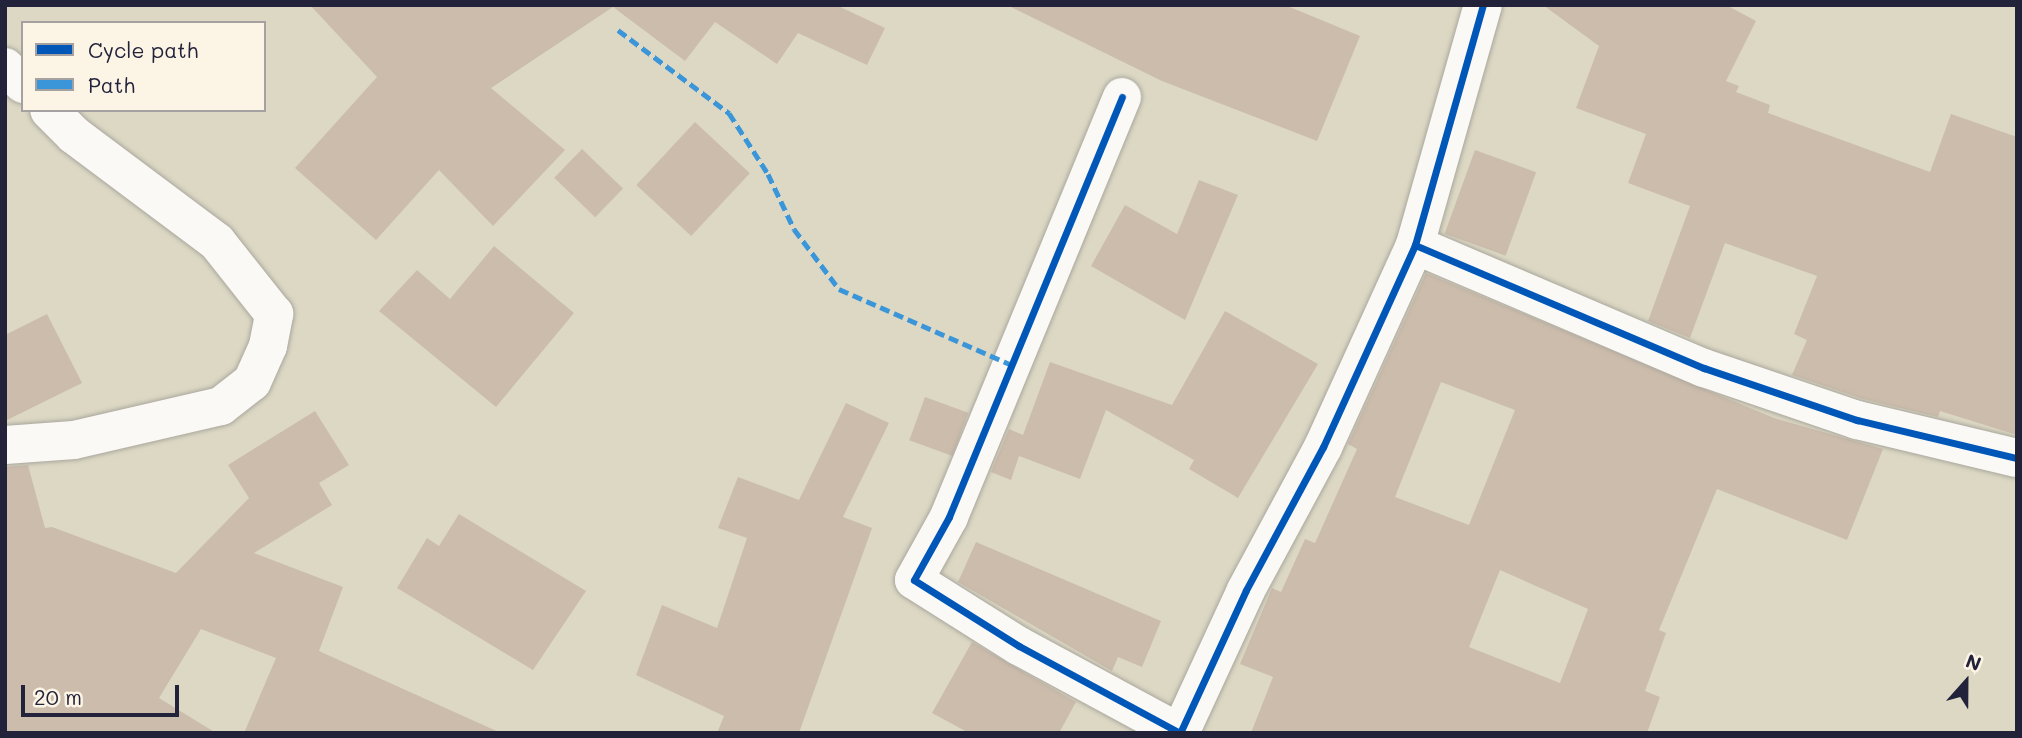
<!DOCTYPE html>
<html>
<head>
<meta charset="utf-8">
<style>
	body { margin:0 }
	#map { position:relative; width:2022px; height:738px; overflow:hidden; background:#dcd8c4; font-family:Mali,sans-serif }
	div>[style] { position:absolute }
	.building>* { inset:0; background:#ccbcac; transform-origin:0 0 }
	.roads { filter:drop-shadow(0 0 2px #aaa79d) drop-shadow(0 0 2px #aaa79d) }
	.minor>* { height:38px; margin:-19px; padding:0 19px; transform-origin:19px; border-radius:19px; background:#faf9f6 }
	.quiet>* { height:5px; margin-top:-2.5px; transform-origin:0; background:repeating-linear-gradient(90deg,#3b95d9 0 10px,transparent 0 15px) }
	.cycleway>* { height:7px; margin:-3.5px; padding:0 3.5px; transform-origin:3.5px; border-radius:3.5px; background:#0057b8 }
	span { translate:-50% -50%; white-space:nowrap; text-align:center; line-height:1.15; -webkit-text-stroke:7px #fcf5e5; paint-order:stroke }
	.frame { position:absolute; inset:0; border:7px solid #22223b; pointer-events:none }
	.legend { position:absolute; left:21px; top:21px; width:245px; height:91px; box-sizing:border-box; background:#fcf5e5; border:2px solid #a5a1a1; margin:0; padding:9px 12px; list-style:none; font-size:21px; color:#22223b }
	.legend li { display:flex; align-items:center; gap:14px; height:35px }
	.legend b { width:35px; border:2px solid #a5a1a1 }
	.north { position:absolute; left:1931px; top:647px; width:70px; height:70px; -webkit-text-stroke:5px #fcf5e5; paint-order:stroke; rotate:21deg; font-size:19px; font-weight:700; line-height:28px; text-align:center; color:#22223b }
	.north::after { content:''; display:block; margin:auto; width:24px; height:32px; background:#22223b; clip-path:polygon(50% 0,100% 100%,50% 72%,0 100%) }
	.scale { position:absolute; left:21px; top:685px; width:158px; height:32px; box-sizing:border-box; border:4px solid #22223b; border-top:0; padding-left:9px; font-size:21px; line-height:24px; white-space:nowrap; color:#22223b; -webkit-text-stroke:5px #fcf5e5; paint-order:stroke }
</style>
</head>
<body>
<div id="map">
	<div class="building">
		<div style="clip-path:polygon(310px 5px,836px 5px,885px 28px,867px 65px,798px 33px,777px 64px,715px 22px,685px 61px,613px 7px,491px 88px,565px 150px,493px 226px,439px 170px,376px 240px,295px 168px,377px 77px)"></div>
		<div style="clip-path:polygon(1007px 5px,1285px 5px,1360px 36px,1317px 141px,1162px 81px)"></div>
		<div style="clip-path:polygon(1543px 5px,1726px 5px,1756px 21px,1726px 81px,1739px 86px,1736px 92px,1770px 105px,1768px 113px,1930px 172px,1951px 114px,2017px 137px,2017px 435px,1940px 411px,1938px 417px,1863px 399px,1792px 375px,1807px 340px,1794px 334px,1817px 276px,1725px 243px,1690px 338px,1648px 321px,1690px 206px,1628px 183px,1646px 134px,1576px 108px,1599px 46px)"></div>
		<div style="left:695px;top:122px;width:75px;height:86px;rotate:43deg"></div>
		<div style="left:582px;top:149px;width:57px;height:40px;rotate:44deg"></div>
		<div style="left:1475px;top:150px;width:65px;height:89px;rotate:20deg"></div>
		<div style="clip-path:polygon(1199px 180px,1238px 195px,1185px 320px,1091px 266px,1125px 205px,1177px 234px)"></div>
		<div style="clip-path:polygon(494px 246px,574px 313px,496px 407px,379px 311px,417px 270px,450px 299px)"></div>
		<div style="clip-path:polygon(evenodd,1426px 273px,1774px 418px,1883px 449px,1847px 540px,1717px 489px,1659px 630px,1666px 633px,1645px 691px,1660px 697px,1647px 733px,1251px 733px,1273px 677px,1240px 664px,1272px 588px,1281px 592px,1305px 539px,1315px 543px,1357px 449px,1348px 444px,1426px 273px,1441px 382px,1515px 410px,1469px 525px,1395px 497px,1441px 382px,1426px 273px,1500px 570px,1588px 609px,1560px 683px,1469px 647px,1500px 570px)"></div>
		<div style="clip-path:polygon(1225px 311px,1318px 364px,1238px 498px,1189px 469px,1194px 460px,1106px 410px,1080px 479px,1019px 456px,1011px 480px,991px 472px,1009px 429px,1023px 435px,1050px 362px,1172px 405px)"></div>
		<div style="clip-path:polygon(47px 314px,82px 383px,5px 421px,5px 335px)"></div>
		<div style="left:925px;top:397px;width:46px;height:46px;rotate:20deg"></div>
		<div style="clip-path:polygon(846px 403px,889px 423px,843px 517px,872px 528px,799px 733px,717px 733px,724px 716px,636px 675px,662px 605px,717px 628px,747px 538px,718px 528px,738px 477px,799px 500px)"></div>
		<div style="clip-path:polygon(315px 411px,349px 465px,319px 483px,332px 505px,254px 553px,343px 587px,319px 651px,501px 733px,244px 733px,276px 658px,201px 629px,159px 698px,216px 733px,5px 733px,5px 467px,28px 465px,45px 528px,52px 527px,176px 573px,249px 498px,228px 465px)"></div>
		<div style="clip-path:polygon(459px 514px,586px 591px,533px 670px,397px 588px,427px 538px,439px 546px)"></div>
		<div style="clip-path:polygon(976px 542px,1161px 621px,1142px 667px,1118px 657px,1112px 671px,958px 582px)"></div>
		<div style="clip-path:polygon(972px 642px,1076px 702px,1059px 733px,969px 733px,932px 713px)"></div>
	</div>
	<div class="roads">
		<div class="minor">
			<div style="left:5px;top:67px;width:25px;rotate:43deg"></div>
			<div style="left:1122px;top:97px;width:454px;rotate:112.4deg"></div>
			<div style="left:949px;top:517px;width:72px;rotate:119.1deg"></div>
			<div style="left:914px;top:580px;width:124px;rotate:32.2deg"></div>
			<div style="left:1019px;top:646px;width:183px;rotate:28.4deg"></div>
			<div style="left:1415px;top:245px;width:314px;rotate:23.1deg"></div>
			<div style="left:1704px;top:368px;width:162px;rotate:18.8deg"></div>
			<div style="left:1857px;top:420px;width:164px;rotate:13.4deg"></div>
			<div style="left:5px;top:445px;width:69px;rotate:-4.1deg"></div>
			<div style="left:74px;top:440px;width:151px;rotate:-13deg"></div>
			<div style="left:221px;top:406px;width:39px;rotate:-38deg"></div>
			<div style="left:252px;top:382px;width:39px;rotate:-66deg"></div>
			<div style="left:268px;top:346px;width:33px;rotate:-79deg"></div>
			<div style="left:274px;top:314px;width:92px;rotate:-128.4deg"></div>
			<div style="left:217px;top:242px;width:179px;rotate:-143.2deg"></div>
			<div style="left:74px;top:135px;width:35px;rotate:-135deg"></div>
			<div style="left:1180px;top:733px;width:157px;rotate:-65.2deg"></div>
			<div style="left:1246px;top:590px;width:162px;rotate:-61.7deg"></div>
			<div style="left:1323px;top:447px;width:222px;rotate:-65.5deg"></div>
			<div style="left:1415px;top:245px;width:249px;rotate:-74.2deg"></div>
		</div>
	</div>
	<div class="quiet">
		<div style="left:618px;top:30px;width:139px;rotate:36.8deg"></div>
		<div style="left:729px;top:113px;width:72px;rotate:57.4deg"></div>
		<div style="left:768px;top:174px;width:61px;rotate:64.7deg"></div>
		<div style="left:794px;top:229px;width:75px;rotate:53.1deg"></div>
		<div style="left:839px;top:289px;width:187px;rotate:23.7deg"></div>
	</div>
	<div class="cycleway">
		<div style="left:1122px;top:97px;width:454px;rotate:112.4deg"></div>
		<div style="left:949px;top:517px;width:72px;rotate:119.1deg"></div>
		<div style="left:914px;top:580px;width:124px;rotate:32.2deg"></div>
		<div style="left:1019px;top:646px;width:183px;rotate:28.4deg"></div>
		<div style="left:1415px;top:245px;width:314px;rotate:23.1deg"></div>
		<div style="left:1704px;top:368px;width:162px;rotate:18.8deg"></div>
		<div style="left:1857px;top:420px;width:164px;rotate:13.4deg"></div>
		<div style="left:1180px;top:733px;width:157px;rotate:-65.2deg"></div>
		<div style="left:1246px;top:590px;width:162px;rotate:-61.7deg"></div>
		<div style="left:1323px;top:447px;width:222px;rotate:-65.5deg"></div>
		<div style="left:1415px;top:245px;width:249px;rotate:-74.2deg"></div>
	</div>
	<div class="frame"></div>
	<ul class="legend">
	<li><b style="height:9px;background:#0057b8"></b>Cycle path</li>
	<li><b style="height:9px;background:#3b95d9"></b>Path</li>
	</ul>
	<div class="north">N</div>
	<div class="scale">20 m</div>
</div>
</body>
</html>
